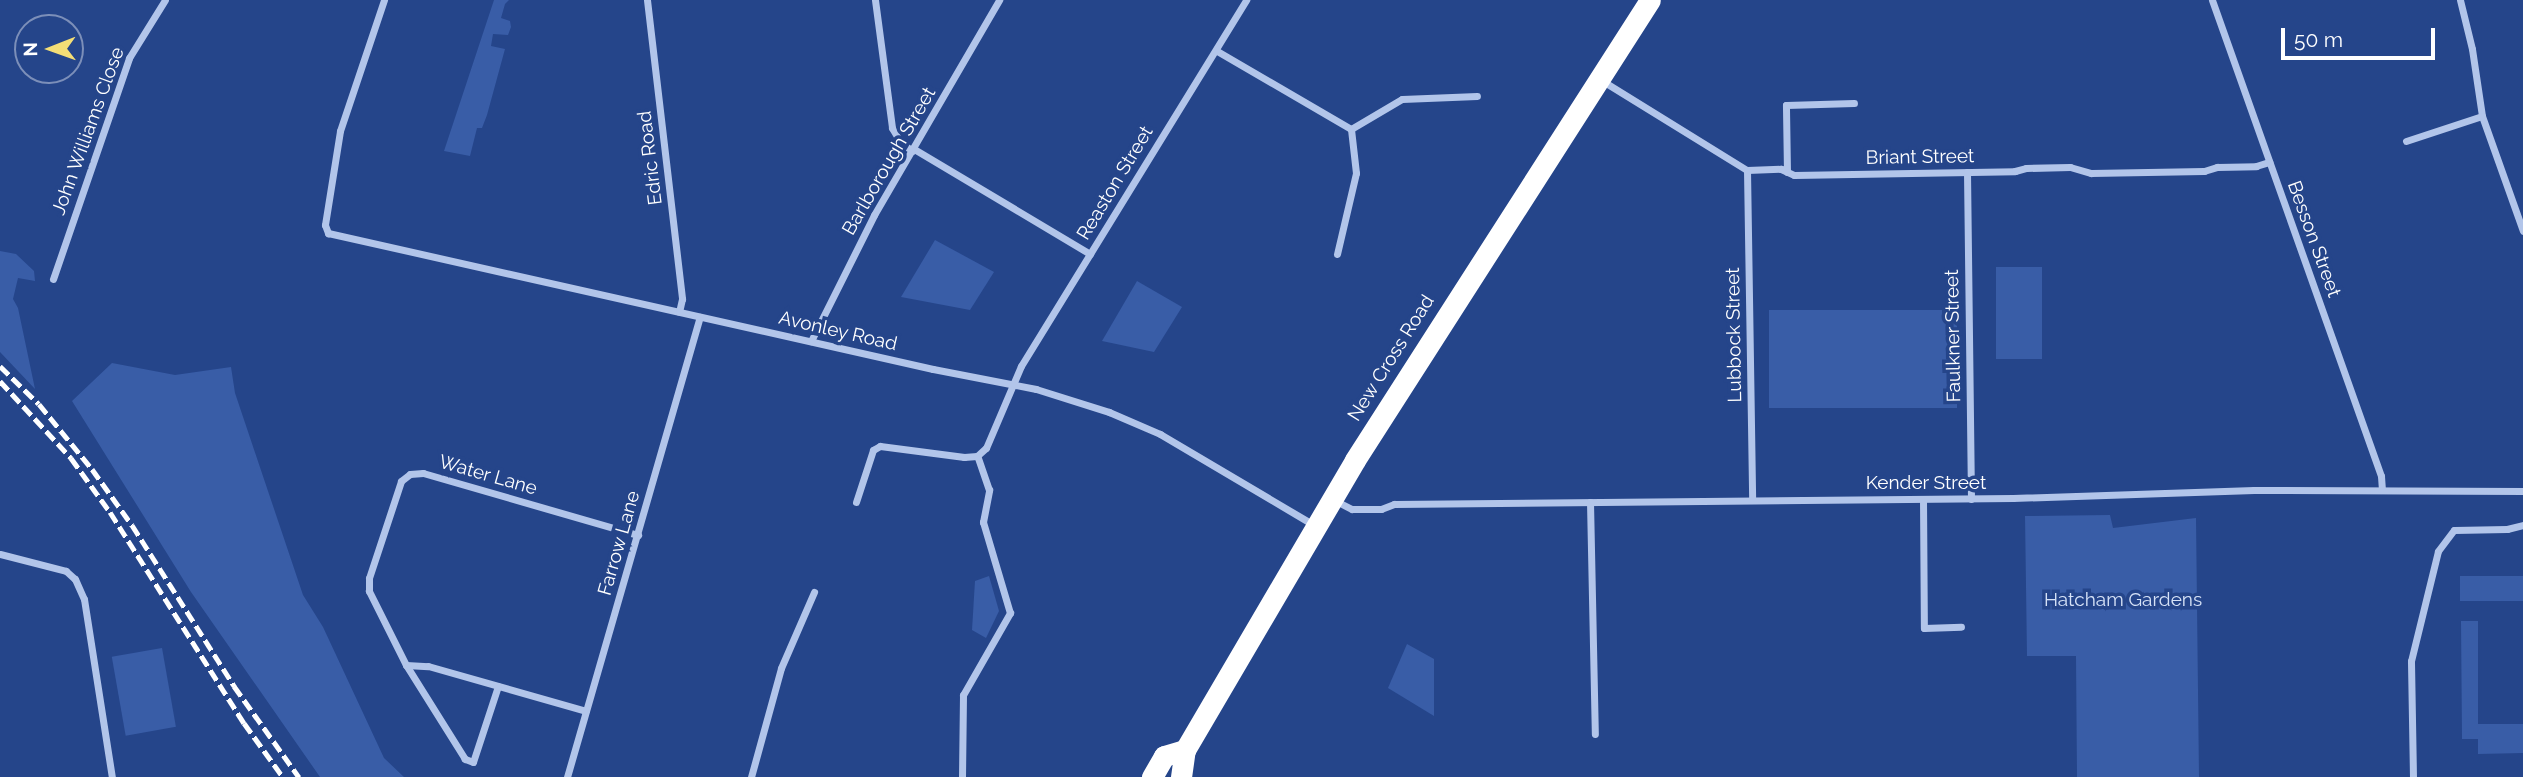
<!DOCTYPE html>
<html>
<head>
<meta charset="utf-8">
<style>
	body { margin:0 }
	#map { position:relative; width:2523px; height:777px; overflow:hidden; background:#25458a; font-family:Raleway,sans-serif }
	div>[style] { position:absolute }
	.green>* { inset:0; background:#395da7; transform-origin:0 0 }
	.street>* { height:7px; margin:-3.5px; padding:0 3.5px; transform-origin:3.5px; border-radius:3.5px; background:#b2c5ea }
	.highway>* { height:21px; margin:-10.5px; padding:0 10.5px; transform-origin:10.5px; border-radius:10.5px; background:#fff }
	.rail>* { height:5px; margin-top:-2.5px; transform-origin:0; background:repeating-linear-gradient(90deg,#fff 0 12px,transparent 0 17px) }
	span { translate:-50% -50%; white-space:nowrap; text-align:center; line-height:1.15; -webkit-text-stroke:7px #25458a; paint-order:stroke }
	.street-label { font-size:19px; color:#fff }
	.park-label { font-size:19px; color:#d6e2f7 }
	.north { position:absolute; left:14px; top:14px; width:70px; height:70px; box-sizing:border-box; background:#25458a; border:2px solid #7c8fb9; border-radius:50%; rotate:269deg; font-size:19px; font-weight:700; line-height:28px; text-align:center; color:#fff }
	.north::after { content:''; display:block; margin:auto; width:24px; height:32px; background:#f4de76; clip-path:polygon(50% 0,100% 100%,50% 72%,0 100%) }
	.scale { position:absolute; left:2281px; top:28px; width:154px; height:32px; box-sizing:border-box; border:4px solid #fff; border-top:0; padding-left:9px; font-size:21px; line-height:24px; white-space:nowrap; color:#fff; -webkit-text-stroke:5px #25458a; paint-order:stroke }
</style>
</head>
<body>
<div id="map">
	<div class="green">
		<div style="clip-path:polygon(494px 0,509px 0,505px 4px,501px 18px,510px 21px,511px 27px,508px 35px,493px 34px,491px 46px,505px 49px,487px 115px,482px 128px,477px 128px,470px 156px,444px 151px)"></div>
		<div style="clip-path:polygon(935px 240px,994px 272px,970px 310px,901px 297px)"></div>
		<div style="clip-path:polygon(0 251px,16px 254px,34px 271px,35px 281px,18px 278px,13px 299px,18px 308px,35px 389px,0 352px)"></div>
		<div style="left:1996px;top:267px;width:46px;height:92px"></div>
		<div style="clip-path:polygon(1137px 281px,1182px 307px,1154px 352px,1102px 341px)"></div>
		<div style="left:1957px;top:310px;width:98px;height:188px;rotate:90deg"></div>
		<div style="clip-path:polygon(112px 363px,175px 375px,231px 367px,235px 393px,303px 595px,323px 627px,384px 758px,404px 777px,320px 777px,191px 592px,72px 401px)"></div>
		<div style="clip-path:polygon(2110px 515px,2113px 528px,2196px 518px,2199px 777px,2077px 777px,2076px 656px,2027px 656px,2025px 516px)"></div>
		<div style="clip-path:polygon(989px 576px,999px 611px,986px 638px,972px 630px,975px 581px)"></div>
		<div style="left:2523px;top:576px;width:25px;height:63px;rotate:90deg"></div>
		<div style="clip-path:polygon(2461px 621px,2478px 621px,2478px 724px,2523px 724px,2523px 753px,2478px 754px,2478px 739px,2462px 739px)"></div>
		<div style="clip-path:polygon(1407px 644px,1434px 659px,1434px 716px,1388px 688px)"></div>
		<div style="left:162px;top:648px;width:80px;height:51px;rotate:80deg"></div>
	</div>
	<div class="street">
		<div style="left:384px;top:0;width:138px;rotate:108.6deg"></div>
		<div style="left:340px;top:131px;width:95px;rotate:99.1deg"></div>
		<div style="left:325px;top:225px;width:9px;rotate:69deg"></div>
		<div style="left:328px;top:233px;width:620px;rotate:12.67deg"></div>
		<div style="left:933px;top:369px;width:105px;rotate:11deg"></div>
		<div style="left:1036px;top:389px;width:77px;rotate:17.5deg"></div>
		<div style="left:1109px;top:412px;width:56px;rotate:23.3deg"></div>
		<div style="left:1160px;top:434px;width:179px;rotate:30.6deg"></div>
		<div style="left:647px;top:0;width:301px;rotate:83.3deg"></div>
		<div style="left:682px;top:299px;width:13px;rotate:103deg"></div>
		<div style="left:875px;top:0;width:129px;rotate:82.4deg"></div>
		<div style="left:892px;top:128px;width:17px;rotate:59deg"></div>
		<div style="left:901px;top:143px;width:14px;rotate:34deg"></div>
		<div style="left:2212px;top:0;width:505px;rotate:70.45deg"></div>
		<div style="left:2381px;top:476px;width:13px;rotate:86deg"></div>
		<div style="left:2460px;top:0;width:50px;rotate:76.2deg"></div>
		<div style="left:2472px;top:49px;width:68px;rotate:81.5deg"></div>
		<div style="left:2482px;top:116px;width:122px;rotate:70.4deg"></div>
		<div style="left:1217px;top:51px;width:155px;rotate:30.2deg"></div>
		<div style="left:1351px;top:129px;width:59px;rotate:-30.5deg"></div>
		<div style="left:1402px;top:99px;width:75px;rotate:-2.3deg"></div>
		<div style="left:1601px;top:80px;width:172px;rotate:31.7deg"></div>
		<div style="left:1747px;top:170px;width:34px;rotate:-2deg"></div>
		<div style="left:1781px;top:169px;width:14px;rotate:25deg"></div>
		<div style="left:1794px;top:175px;width:221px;rotate:-1deg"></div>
		<div style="left:2015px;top:171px;width:11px;rotate:-15deg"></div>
		<div style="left:2026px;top:168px;width:44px;rotate:-1.3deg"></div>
		<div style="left:2070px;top:167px;width:22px;rotate:16deg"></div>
		<div style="left:2091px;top:173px;width:113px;rotate:-1deg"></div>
		<div style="left:2204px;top:171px;width:14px;rotate:-17deg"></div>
		<div style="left:2217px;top:167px;width:39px;rotate:-1deg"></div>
		<div style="left:2256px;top:166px;width:14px;rotate:-17deg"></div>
		<div style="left:2406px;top:141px;width:80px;rotate:-18.2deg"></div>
		<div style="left:914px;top:149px;width:205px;rotate:30.8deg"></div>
		<div style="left:1747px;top:170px;width:330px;rotate:89.1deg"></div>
		<div style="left:1787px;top:172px;width:67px;rotate:-90.9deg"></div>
		<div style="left:1786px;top:105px;width:68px;rotate:-1.7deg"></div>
		<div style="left:1967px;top:172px;width:327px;rotate:89.3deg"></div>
		<div style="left:1337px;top:254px;width:83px;rotate:-76.8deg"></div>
		<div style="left:1356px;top:173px;width:44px;rotate:-96.5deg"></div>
		<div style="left:53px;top:279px;width:234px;rotate:-71deg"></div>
		<div style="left:129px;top:58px;width:68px;rotate:-58.2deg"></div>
		<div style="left:811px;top:341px;width:141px;rotate:-63.4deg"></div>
		<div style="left:874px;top:215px;width:249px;rotate:-59.8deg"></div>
		<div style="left:1923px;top:499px;width:129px;rotate:89.6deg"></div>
		<div style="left:1924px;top:628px;width:37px;rotate:-2deg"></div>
		<div style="left:1334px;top:500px;width:20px;rotate:27deg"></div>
		<div style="left:1352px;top:509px;width:29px"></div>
		<div style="left:1381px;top:509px;width:14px;rotate:-21deg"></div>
		<div style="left:1394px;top:504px;width:619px;rotate:-0.56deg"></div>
		<div style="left:2013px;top:498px;width:241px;rotate:-1.9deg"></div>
		<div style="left:2254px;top:490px;width:269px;rotate:0.2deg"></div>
		<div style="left:856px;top:502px;width:55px;rotate:-71.9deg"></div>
		<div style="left:873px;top:450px;width:8px;rotate:-30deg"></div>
		<div style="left:880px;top:446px;width:85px;rotate:7.5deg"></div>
		<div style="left:964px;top:457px;width:13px;rotate:-4deg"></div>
		<div style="left:977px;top:456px;width:12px;rotate:-42deg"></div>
		<div style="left:986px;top:448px;width:89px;rotate:-66.9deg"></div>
		<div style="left:1021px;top:366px;width:430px;rotate:-58.4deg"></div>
		<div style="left:1590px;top:502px;width:232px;rotate:88.8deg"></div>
		<div style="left:0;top:554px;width:68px;rotate:14.4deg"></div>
		<div style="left:66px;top:571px;width:12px;rotate:42deg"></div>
		<div style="left:75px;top:579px;width:22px;rotate:66deg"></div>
		<div style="left:84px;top:599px;width:180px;rotate:81.1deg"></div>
		<div style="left:406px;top:665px;width:22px;rotate:3deg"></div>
		<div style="left:428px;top:666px;width:164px;rotate:15.9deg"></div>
		<div style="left:498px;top:686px;width:80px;rotate:108.2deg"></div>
		<div style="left:473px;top:762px;width:9px;rotate:-159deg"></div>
		<div style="left:465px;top:759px;width:111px;rotate:-122.1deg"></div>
		<div style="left:406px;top:665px;width:83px;rotate:-116.6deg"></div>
		<div style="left:369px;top:591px;width:13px;rotate:-90deg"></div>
		<div style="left:369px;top:578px;width:102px;rotate:-71.7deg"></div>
		<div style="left:401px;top:481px;width:11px;rotate:-38deg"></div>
		<div style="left:410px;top:474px;width:13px;rotate:-4deg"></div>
		<div style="left:423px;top:473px;width:224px;rotate:16.1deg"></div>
		<div style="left:567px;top:777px;width:479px;rotate:-73.9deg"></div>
		<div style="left:751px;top:777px;width:113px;rotate:-74.6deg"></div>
		<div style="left:781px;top:668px;width:83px;rotate:-66.5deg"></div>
		<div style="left:962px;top:777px;width:82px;rotate:-89.3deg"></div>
		<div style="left:963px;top:695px;width:95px;rotate:-60.2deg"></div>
		<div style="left:1010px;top:613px;width:95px;rotate:-106.5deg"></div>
		<div style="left:983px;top:522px;width:33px;rotate:-79deg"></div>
		<div style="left:989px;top:490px;width:36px;rotate:-109deg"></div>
		<div style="left:2413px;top:777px;width:116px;rotate:-91deg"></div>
		<div style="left:2411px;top:661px;width:113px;rotate:-76.2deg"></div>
		<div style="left:2438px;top:551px;width:26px;rotate:-53deg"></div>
		<div style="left:2454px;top:530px;width:53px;rotate:-1.1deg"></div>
		<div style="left:2507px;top:529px;width:16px;rotate:-14deg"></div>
	</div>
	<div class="highway">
		<div style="left:1152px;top:777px;width:24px;rotate:-60deg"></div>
		<div style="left:1164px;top:756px;width:22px;rotate:-16deg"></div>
		<div style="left:1181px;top:777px;width:27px;rotate:-82deg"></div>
		<div style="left:1185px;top:750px;width:336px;rotate:-59.6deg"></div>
		<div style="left:1355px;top:460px;width:546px;rotate:-57.33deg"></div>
	</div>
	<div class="rail">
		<div style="left:0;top:366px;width:54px;rotate:44.3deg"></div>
		<div style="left:39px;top:404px;width:84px;rotate:50.8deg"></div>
		<div style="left:92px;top:469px;width:69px;rotate:54.5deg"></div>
		<div style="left:132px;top:525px;width:191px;rotate:57.6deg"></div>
		<div style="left:234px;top:686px;width:112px;rotate:54.5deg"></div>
		<div style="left:0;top:381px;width:105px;rotate:47.3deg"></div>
		<div style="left:71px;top:458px;width:67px;rotate:54.2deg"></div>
		<div style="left:110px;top:512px;width:250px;rotate:57.6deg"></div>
		<div style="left:244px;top:723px;width:67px;rotate:54.2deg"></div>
	</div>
	<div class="street-label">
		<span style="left:88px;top:131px;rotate:-70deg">John Williams Close</span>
		<span style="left:1920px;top:157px;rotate:-1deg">Briant Street</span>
		<span style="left:650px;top:158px;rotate:-97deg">Edric Road</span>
		<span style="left:889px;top:161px;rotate:-60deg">Barlborough Street</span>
		<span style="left:1115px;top:183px;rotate:-59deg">Reaston Street</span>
		<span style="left:2314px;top:239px;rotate:70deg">Besson Street</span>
		<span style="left:838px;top:331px;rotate:13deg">Avonley Road</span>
		<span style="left:1734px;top:335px;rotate:-91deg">Lubbock Street</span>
		<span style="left:1953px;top:336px;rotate:-91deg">Faulkner Street</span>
		<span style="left:1391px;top:358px;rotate:-58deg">New Cross Road</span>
		<span style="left:488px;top:475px;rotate:16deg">Water Lane</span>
		<span style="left:1926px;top:483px">Kender Street</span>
		<span style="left:619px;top:543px;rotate:-74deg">Farrow Lane</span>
	</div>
	<div class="park-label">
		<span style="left:2123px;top:600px">Hatcham Gardens</span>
	</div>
	<div class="north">N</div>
	<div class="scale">50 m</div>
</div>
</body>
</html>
